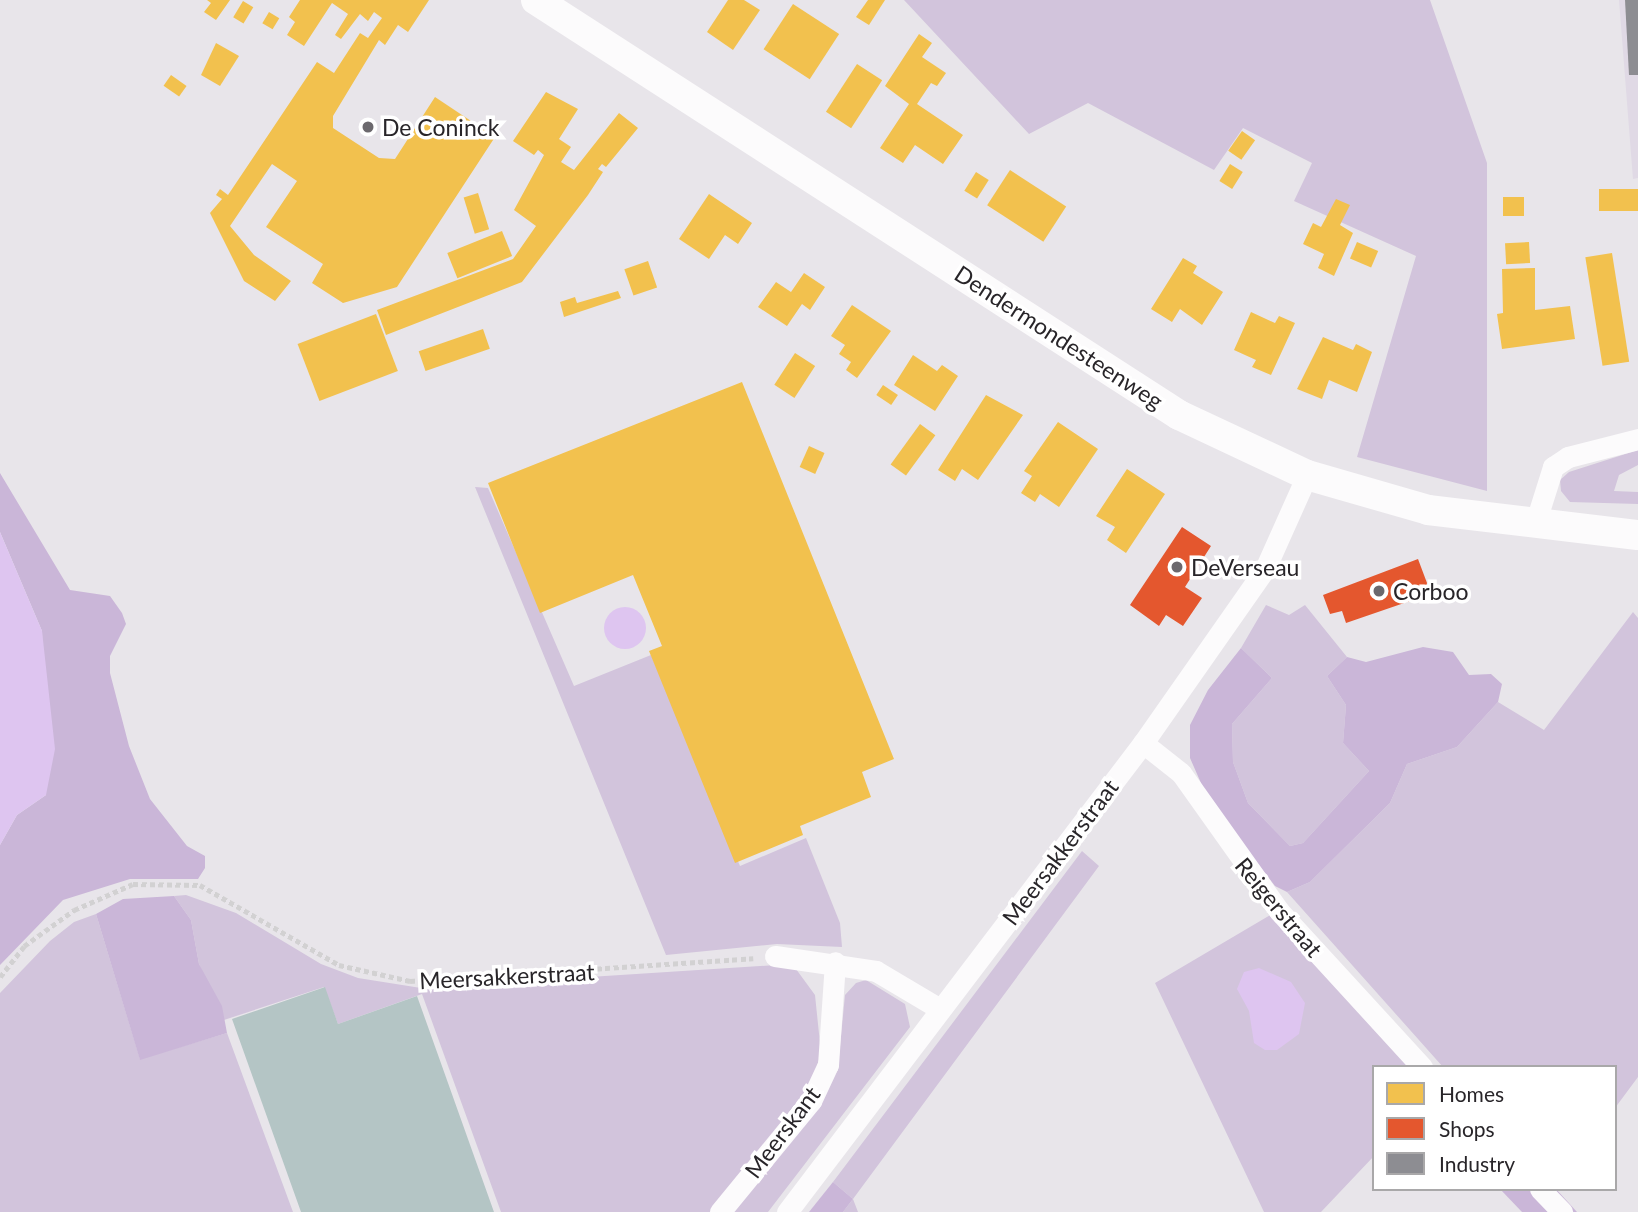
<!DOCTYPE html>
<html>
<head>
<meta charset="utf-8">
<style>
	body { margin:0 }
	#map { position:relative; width:1638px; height:1212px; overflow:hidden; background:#e8e5ea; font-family:Lato,sans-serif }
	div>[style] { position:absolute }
	.built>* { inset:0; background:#e0d9e5 }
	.green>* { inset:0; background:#d2c4dc }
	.forest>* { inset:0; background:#cab6d8 }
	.water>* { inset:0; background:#dec5f0 }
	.round { border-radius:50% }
	.homes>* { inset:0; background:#f2c14e; transform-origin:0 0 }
	.shops>* { inset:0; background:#e4572e }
	.industry>* { inset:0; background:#8d8d92 }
	.building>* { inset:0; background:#b4c5c5 }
	.path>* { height:4.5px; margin-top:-2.25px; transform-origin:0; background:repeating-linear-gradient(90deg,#d2d1d2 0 5px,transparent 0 8.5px) }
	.minor>* { height:21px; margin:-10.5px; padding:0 10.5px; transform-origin:10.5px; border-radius:10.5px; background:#fcfbfc }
	.secondary>* { height:30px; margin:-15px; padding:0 15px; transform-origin:15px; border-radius:15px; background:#fcfbfc }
	.dots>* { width:19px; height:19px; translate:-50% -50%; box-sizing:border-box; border:4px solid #fff; border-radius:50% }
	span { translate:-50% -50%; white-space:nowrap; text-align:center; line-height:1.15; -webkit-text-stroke:7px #fff; paint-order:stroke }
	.poi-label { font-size:23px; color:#282529 }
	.left { translate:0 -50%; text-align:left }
	.street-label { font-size:23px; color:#282529 }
	.legend { position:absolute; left:1372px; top:1065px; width:245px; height:126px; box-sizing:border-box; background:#fff; border:2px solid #a9a8a9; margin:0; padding:9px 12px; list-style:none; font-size:21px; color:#282529 }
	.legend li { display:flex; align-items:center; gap:14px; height:35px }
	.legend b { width:35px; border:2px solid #a9a8a9 }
</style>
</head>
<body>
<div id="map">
	<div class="built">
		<div style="clip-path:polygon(1619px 0,1638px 0,1638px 178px,1633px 179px)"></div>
	</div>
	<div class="green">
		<div style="clip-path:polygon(904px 0,1430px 0,1487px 163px,1487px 491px,1357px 457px,1416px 256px,1294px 201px,1312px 163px,1243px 128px,1214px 170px,1088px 103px,1029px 134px)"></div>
		<div style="clip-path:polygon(1638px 450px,1638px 465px,1619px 475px,1614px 491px,1638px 492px,1638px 504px,1570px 502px,1561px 491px,1560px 480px,1569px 472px)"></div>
		<div style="clip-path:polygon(475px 487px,488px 488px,574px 686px,651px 655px,740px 866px,806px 838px,840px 923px,842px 947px,777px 944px,666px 955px)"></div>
		<div style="clip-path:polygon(1266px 605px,1289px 615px,1305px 605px,1347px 657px,1327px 676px,1346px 705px,1343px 743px,1369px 771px,1303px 843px,1290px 846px,1248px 803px,1233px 762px,1232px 724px,1272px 678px,1241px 648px)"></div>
		<div style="clip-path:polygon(1633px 612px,1638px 618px,1638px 1077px,1615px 1108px,1615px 1067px,1443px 1067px,1287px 892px,1310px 882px,1390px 803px,1407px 764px,1457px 747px,1498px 702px,1544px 730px)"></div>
		<div style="clip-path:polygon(1082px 851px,1099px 866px,853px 1199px,858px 1212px,843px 1212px,853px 1199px,833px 1182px)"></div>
		<div style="clip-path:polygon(186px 895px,236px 913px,321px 964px,358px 978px,421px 988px,776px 965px,796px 969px,815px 995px,821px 1053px,812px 1083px,711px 1212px,501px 1212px,422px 994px,338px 1024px,324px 987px,224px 1020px,199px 964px,191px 920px,174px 896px)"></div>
		<div style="clip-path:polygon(96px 914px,140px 1059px,227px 1033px,293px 1212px,0 1212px,0 993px,50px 941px,74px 922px)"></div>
		<div style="clip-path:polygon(1272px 914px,1409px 1067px,1374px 1067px,1374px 1156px,1321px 1212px,1264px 1212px,1155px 983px)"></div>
		<div style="clip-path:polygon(866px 980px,905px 1004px,910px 1027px,768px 1212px,731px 1212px,838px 1067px,845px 995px,856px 983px)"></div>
	</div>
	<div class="forest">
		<div style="clip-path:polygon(0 473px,70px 590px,110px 596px,122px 613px,126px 624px,110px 656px,110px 673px,129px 746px,150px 799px,187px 846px,205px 856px,205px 868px,198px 879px,130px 879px,63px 900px,0 965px,0 845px,17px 815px,46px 795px,42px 631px,0 532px)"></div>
		<div style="clip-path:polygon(1423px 647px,1453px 652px,1469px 675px,1491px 674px,1502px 684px,1498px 702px,1457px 747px,1407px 764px,1390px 803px,1310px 882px,1287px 892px,1275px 886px,1208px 799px,1190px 758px,1190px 725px,1208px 690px,1241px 648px,1272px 678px,1232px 724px,1233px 762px,1248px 803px,1290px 846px,1303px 843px,1369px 771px,1343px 743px,1346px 705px,1327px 676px,1347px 657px,1366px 662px)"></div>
		<div style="clip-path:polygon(174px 896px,191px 920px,199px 964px,222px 1006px,227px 1033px,140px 1060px,96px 914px,123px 899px)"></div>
		<div style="clip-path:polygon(833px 1182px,853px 1199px,843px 1212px,809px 1212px)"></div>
		<div style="clip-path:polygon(1500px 1189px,1556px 1189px,1577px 1212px,1522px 1212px)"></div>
	</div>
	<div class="water">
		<div style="clip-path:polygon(0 532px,42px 631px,55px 749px,46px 795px,17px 815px,0 845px)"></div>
		<div class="round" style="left:604px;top:607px;width:42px;height:42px"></div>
		<div style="clip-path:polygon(1259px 968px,1291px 982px,1305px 1003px,1299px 1034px,1277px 1050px,1265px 1050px,1254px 1043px,1249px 1011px,1237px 989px,1244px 972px)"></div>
	</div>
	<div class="homes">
		<div style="clip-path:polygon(207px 0,230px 0,216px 20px,204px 12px,211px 3px)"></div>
		<div style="clip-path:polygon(300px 0,429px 0,408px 32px,398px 25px,385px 45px,379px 40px,333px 116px,333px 128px,379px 158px,395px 159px,435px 97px,495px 137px,397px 287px,343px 303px,312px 283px,323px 264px,266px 227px,297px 181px,272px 164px,230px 226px,254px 255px,291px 281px,275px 301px,244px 281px,210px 213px,222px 199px,216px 195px,220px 189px,228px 195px,317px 62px,334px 73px,360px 33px,368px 38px,382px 18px,374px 12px,368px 21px,360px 14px,341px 39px,335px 35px,348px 14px,332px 3px,304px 46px,287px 35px,295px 22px,289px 17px)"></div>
		<div style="clip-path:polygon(728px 0,744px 0,760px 10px,733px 50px,707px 32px)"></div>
		<div style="clip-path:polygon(868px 0,885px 0,869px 25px,856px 17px)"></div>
		<div style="left:243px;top:1px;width:12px;height:19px;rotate:31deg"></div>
		<div style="left:793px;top:4px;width:55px;height:54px;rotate:33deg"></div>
		<div style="left:269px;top:12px;width:12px;height:13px;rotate:31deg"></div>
		<div style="clip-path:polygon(919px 34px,932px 43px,922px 57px,946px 73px,937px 86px,931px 83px,917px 104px,963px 135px,943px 164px,915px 145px,903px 163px,880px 148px,909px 104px,885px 86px)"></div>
		<div style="clip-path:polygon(216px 43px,239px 56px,220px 86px,201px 75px)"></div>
		<div style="left:857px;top:64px;width:30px;height:57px;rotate:33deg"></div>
		<div style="left:171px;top:75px;width:19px;height:13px;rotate:35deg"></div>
		<div style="clip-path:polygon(546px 92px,578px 109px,559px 139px,571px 147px,561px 162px,574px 170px,619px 113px,638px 128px,606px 167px,602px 164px,598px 169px,603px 172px,588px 195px,522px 282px,386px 335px,377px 310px,513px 259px,536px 226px,514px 210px,544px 155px,538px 150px,534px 155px,513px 141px)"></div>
		<div style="left:1242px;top:131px;width:16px;height:24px;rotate:35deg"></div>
		<div style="left:1230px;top:164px;width:15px;height:20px;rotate:32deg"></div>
		<div style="left:1010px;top:170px;width:67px;height:42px;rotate:33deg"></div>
		<div style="left:976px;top:172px;width:15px;height:22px;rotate:32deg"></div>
		<div style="left:1599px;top:189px;width:39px;height:22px"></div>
		<div style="left:478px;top:193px;width:38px;height:15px;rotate:73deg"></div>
		<div style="clip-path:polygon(709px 194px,752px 223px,738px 244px,725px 235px,709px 259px,679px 239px)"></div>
		<div style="left:1524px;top:197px;width:19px;height:21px;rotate:90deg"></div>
		<div style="clip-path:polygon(1336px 199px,1350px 205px,1340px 225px,1353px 233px,1334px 276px,1318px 268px,1324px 254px,1303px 244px,1313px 223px,1321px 227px)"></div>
		<div style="left:502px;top:231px;width:27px;height:59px;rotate:68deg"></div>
		<div style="left:1357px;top:242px;width:23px;height:18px;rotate:23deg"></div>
		<div style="left:1529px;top:242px;width:21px;height:24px;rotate:87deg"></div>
		<div style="left:1612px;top:253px;width:110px;height:27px;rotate:81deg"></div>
		<div style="clip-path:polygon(1183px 258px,1197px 266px,1193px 273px,1223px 292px,1202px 325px,1180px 309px,1172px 322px,1151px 309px)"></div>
		<div style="left:648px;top:261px;width:28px;height:25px;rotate:71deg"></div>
		<div style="clip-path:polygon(1535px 268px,1535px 310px,1570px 306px,1575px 339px,1502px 349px,1497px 314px,1503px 313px,1502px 269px)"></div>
		<div style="clip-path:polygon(804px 273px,825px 287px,810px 310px,802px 304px,787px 326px,758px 307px,776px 282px,791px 292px)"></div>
		<div style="clip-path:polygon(618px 291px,621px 298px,564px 317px,560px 302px,575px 297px,577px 303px)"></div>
		<div style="clip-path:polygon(852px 305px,891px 331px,857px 378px,846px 370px,851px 362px,839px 354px,845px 345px,831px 336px)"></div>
		<div style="clip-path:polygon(1251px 312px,1275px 323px,1279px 316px,1295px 323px,1271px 375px,1252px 367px,1256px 360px,1234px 350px)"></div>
		<div style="left:376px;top:314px;width:61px;height:84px;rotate:69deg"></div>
		<div style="left:483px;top:329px;width:21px;height:68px;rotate:71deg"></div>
		<div style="clip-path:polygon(1323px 337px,1353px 350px,1356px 344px,1372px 352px,1357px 392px,1329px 380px,1322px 399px,1297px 389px)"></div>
		<div style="left:795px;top:353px;width:24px;height:38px;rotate:33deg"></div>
		<div style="clip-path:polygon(913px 355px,937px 371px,942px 365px,958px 376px,935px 411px,894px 385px)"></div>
		<div style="clip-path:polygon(742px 382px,894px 759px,862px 772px,871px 797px,800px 826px,803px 835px,735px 863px,649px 651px,662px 646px,633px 575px,540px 613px,488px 483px)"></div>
		<div style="left:883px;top:385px;width:18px;height:12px;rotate:34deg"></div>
		<div style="clip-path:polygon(986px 395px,1023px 415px,978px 480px,962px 469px,955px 481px,938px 470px)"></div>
		<div style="clip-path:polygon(1058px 422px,1098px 449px,1059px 507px,1040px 494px,1035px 502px,1021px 493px,1032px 476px,1024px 471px)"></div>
		<div style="left:920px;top:424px;width:19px;height:50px;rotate:36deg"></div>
		<div style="left:809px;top:446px;width:17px;height:23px;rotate:24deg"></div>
		<div style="clip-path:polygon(1127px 469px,1165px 494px,1126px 553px,1107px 540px,1115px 527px,1096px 516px)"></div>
	</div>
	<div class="shops">
		<div style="clip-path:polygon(1182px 527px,1211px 546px,1185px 587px,1202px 598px,1183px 626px,1166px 615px,1159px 626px,1130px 605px)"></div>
		<div style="clip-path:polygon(1418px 559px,1427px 583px,1425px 592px,1409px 597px,1410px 601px,1346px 623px,1342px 611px,1330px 614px,1323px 595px)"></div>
	</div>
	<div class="industry">
		<div style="clip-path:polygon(1625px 0,1638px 0,1638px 75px,1629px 75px)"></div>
	</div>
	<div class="building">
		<div style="clip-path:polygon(325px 987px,338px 1024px,417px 996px,494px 1212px,301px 1212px,232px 1019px)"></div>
	</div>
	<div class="path">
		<div style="left:0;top:977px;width:39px;rotate:-52deg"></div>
		<div style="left:24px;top:946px;width:62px;rotate:-35.8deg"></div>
		<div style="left:74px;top:910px;width:64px;rotate:-23.8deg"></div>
		<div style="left:133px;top:884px;width:67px;rotate:0.9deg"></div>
		<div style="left:200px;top:885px;width:160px;rotate:29.9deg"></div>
		<div style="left:339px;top:965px;width:73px;rotate:12.7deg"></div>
		<div style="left:410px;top:981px;width:344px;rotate:-3.8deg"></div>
	</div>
	<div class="minor">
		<div style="left:1535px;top:524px;width:60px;rotate:-72.5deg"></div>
		<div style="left:1553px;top:467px;width:18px;rotate:-34deg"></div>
		<div style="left:1568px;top:457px;width:72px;rotate:-14.4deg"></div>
		<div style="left:1143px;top:743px;width:48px;rotate:38.3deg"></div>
		<div style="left:1181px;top:773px;width:169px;rotate:54.6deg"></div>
		<div style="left:1279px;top:911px;width:212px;rotate:47.5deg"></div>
		<div style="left:775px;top:956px;width:102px;rotate:8.4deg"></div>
		<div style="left:876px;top:971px;width:74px;rotate:30.7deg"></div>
		<div style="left:1540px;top:1189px;width:32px;rotate:46deg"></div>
		<div style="left:720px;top:1212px;width:144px;rotate:-50.7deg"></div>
		<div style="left:811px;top:1101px;width:40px;rotate:-65deg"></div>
		<div style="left:828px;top:1065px;width:103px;rotate:-86.1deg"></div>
		<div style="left:787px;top:1212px;width:589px;rotate:-52.8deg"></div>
		<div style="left:1143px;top:743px;width:213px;rotate:-55deg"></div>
		<div style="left:1265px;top:569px;width:103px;rotate:-65.9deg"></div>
	</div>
	<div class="secondary">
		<div style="left:536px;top:0;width:765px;rotate:32.84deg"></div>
		<div style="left:1179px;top:415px;width:141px;rotate:25.1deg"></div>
		<div style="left:1307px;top:475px;width:126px;rotate:16.1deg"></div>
		<div style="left:1428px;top:510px;width:211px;rotate:6.8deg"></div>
	</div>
	<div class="dots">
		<div style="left:368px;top:127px;background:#6b686d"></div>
		<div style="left:1177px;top:567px;background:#6b686d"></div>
		<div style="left:1379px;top:591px;background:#6b686d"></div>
	</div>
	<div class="poi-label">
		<span class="left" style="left:382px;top:127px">De Coninck</span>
		<span class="left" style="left:1191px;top:567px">DeVerseau</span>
		<span class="left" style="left:1393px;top:591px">Corboo</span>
	</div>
	<div class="street-label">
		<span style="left:1059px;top:337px;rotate:33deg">Dendermondesteenweg</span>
		<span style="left:1060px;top:852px;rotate:-53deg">Meersakkerstraat</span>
		<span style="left:1279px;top:907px;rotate:50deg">Reigerstraat</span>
		<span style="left:507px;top:976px;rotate:-3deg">Meersakkerstraat</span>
		<span style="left:782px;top:1132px;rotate:-53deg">Meerskant</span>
	</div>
	<ul class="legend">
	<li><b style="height:19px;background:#f2c14e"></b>Homes</li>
	<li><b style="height:19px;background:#e4572e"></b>Shops</li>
	<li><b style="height:19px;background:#8d8d92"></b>Industry</li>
	</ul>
</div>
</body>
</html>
